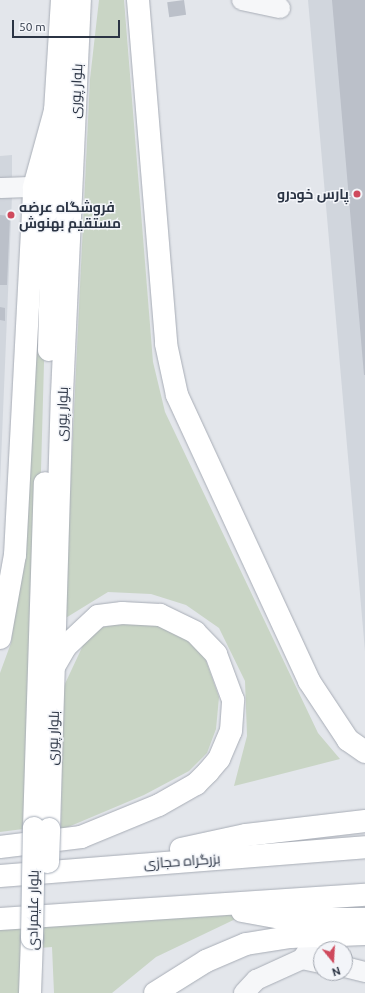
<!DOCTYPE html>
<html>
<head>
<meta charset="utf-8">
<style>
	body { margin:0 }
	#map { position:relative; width:365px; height:993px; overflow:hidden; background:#e3e6eb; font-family:Ubuntu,Cairo,sans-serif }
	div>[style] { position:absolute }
	.built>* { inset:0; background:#d1d6dd }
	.green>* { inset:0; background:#c9d5c5 }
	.building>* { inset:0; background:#bbc0c9; transform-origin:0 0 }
	.roads { filter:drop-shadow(0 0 1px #a8adb6) drop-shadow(0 0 1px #a8adb6) }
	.minor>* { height:20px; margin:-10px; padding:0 10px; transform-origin:10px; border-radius:10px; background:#f6f7f9 }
	.major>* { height:22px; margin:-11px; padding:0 11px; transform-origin:11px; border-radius:11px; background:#fff }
	.highway>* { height:22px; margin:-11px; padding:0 11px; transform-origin:11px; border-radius:11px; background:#fff }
	.bridges { filter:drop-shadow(0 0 1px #a3abb7) drop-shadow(0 0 1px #a3abb7) }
	.major-bridge>* { height:22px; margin:-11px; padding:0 11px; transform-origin:11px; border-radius:11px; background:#fff }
	.dots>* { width:11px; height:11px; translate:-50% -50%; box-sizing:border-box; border:2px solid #f3f5f9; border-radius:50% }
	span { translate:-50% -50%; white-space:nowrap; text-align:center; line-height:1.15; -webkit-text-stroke:3px #f3f5f9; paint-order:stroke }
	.street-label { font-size:14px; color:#2b3444 }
	.poi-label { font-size:14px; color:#2b3444; font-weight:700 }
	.right { translate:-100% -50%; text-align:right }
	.left { translate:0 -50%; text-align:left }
	.north { position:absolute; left:313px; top:941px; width:40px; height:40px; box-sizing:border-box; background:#f3f5f9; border:1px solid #a3a8b1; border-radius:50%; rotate:162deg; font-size:11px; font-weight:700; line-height:16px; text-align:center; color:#2b3444 }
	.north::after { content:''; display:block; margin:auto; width:14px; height:18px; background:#cf4a5d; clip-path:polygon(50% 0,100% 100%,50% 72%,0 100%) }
	.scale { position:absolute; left:12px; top:20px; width:108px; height:18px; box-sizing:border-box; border:2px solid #2b3444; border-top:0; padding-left:5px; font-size:12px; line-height:14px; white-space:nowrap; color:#2b3444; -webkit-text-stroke:3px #f3f5f9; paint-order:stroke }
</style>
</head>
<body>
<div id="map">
	<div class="built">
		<div style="clip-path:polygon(308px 0,365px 0,365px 651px)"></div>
		<div style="clip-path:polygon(12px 155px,12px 196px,0 485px,0 156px)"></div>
	</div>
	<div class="green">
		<div style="clip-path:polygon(99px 0,124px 0,153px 362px,165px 412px,318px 733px,340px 759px,234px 786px,247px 736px,245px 681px,219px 628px,186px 605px,151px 594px,108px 592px,64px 619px,90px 79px)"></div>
		<div style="clip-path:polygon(48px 220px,31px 828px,0 832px,0 673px,11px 643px,23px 559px,39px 237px)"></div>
		<div style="clip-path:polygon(132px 621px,163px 623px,186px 636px,204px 655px,219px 697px,216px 729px,207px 753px,189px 771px,144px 795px,61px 830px,63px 688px,86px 639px,103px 627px)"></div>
		<div style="clip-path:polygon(246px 914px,156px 957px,112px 993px,54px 993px,52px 947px,27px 949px,23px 993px,0 993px,0 928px)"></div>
	</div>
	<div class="building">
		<div style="left:184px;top:0;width:15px;height:17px;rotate:82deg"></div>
		<div style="clip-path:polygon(332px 0,365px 0,365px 375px,364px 375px)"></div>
		<div style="clip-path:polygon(0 215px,10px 216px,7px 285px,0 285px)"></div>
		<div style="clip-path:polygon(0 307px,5px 308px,5px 321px,0 320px)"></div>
	</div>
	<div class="roads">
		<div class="minor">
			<div style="left:242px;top:0;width:39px;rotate:12deg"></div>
			<div style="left:0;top:188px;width:34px;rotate:-2deg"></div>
			<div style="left:302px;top:959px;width:19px;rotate:12deg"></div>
			<div style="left:345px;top:967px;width:21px;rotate:14deg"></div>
			<div style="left:244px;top:993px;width:18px;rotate:-47deg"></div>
			<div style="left:256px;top:980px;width:51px;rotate:-24.5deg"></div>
			<div style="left:302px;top:959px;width:28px;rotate:-55deg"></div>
		</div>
		<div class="major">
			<div style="left:49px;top:350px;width:239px;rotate:-88.6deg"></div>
			<div style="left:55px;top:111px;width:111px;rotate:-86.4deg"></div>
			<div style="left:34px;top:828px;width:345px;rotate:-88.2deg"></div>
			<div style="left:49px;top:829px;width:435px;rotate:-88.3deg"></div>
			<div style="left:62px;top:394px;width:394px;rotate:-87.4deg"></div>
			<div style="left:30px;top:993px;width:55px;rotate:-87.9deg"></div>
		</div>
		<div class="highway">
			<div style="left:138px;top:0;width:345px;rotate:85.3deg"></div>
			<div style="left:166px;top:344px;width:52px;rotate:77.8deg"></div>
			<div style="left:177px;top:395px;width:315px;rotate:65.2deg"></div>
			<div style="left:309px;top:681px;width:71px;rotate:56.5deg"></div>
			<div style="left:348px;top:740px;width:21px;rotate:35deg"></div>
			<div style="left:0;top:638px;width:84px;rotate:-79.8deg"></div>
			<div style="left:15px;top:555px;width:368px;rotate:-87deg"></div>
			<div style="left:34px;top:187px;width:79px;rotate:-74.6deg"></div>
			<div style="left:0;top:847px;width:82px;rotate:-7deg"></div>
			<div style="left:81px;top:837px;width:84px;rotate:-22.3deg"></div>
			<div style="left:159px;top:805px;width:43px;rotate:-29.6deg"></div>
			<div style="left:196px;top:784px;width:17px;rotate:-45deg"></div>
			<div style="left:208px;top:772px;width:17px;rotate:-50deg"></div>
			<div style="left:219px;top:759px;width:30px;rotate:-67deg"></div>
			<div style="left:231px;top:731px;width:31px;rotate:-86deg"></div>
			<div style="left:233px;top:700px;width:49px;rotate:-110.3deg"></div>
			<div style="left:216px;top:654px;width:30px;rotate:-134deg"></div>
			<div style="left:195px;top:632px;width:39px;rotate:-154deg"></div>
			<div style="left:160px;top:615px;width:38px;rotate:-177deg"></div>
			<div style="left:122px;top:613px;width:24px;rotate:173deg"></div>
			<div style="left:98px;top:616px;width:44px;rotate:136.8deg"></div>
			<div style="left:66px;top:646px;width:22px;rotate:120deg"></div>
			<div style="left:181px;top:849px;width:66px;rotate:-12.2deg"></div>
			<div style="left:246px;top:835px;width:120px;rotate:-6.7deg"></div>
			<div style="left:0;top:876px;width:366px;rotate:-4.5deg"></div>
			<div style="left:242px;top:911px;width:46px;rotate:10.1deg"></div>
			<div style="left:287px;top:919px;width:78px"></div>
			<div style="left:0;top:919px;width:366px;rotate:-3.8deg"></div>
			<div style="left:155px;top:993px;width:60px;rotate:-32.1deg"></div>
			<div style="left:206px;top:961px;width:43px;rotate:-23deg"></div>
			<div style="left:246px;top:944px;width:45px;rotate:-9deg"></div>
			<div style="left:290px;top:937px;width:75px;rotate:-2.3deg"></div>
		</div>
	</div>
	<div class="bridges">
		<div class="major-bridge">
			<div style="left:48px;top:862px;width:33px;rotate:-88deg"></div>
			<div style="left:32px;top:938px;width:110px;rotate:-89deg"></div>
		</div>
	</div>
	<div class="dots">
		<div style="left:357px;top:194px;background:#cf4a5d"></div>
		<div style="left:11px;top:215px;background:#cf4a5d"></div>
	</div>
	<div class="street-label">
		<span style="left:76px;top:91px;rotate:-87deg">بلوار پوری</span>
		<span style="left:62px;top:414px;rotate:-88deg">بلوار پوری</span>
		<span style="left:53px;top:738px;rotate:-88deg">بلوار پوری</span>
		<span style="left:182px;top:861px;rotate:-4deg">بزرگراه حجازی</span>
		<span style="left:33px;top:910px;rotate:-89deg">بلوار علیمرادی</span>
	</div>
	<div class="poi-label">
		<span class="right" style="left:349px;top:194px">پارس خودرو</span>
		<span class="left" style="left:19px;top:215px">فروشگاه عرضه<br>مستقیم بهنوش</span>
	</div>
	<div class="north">N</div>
	<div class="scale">50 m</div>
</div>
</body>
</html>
